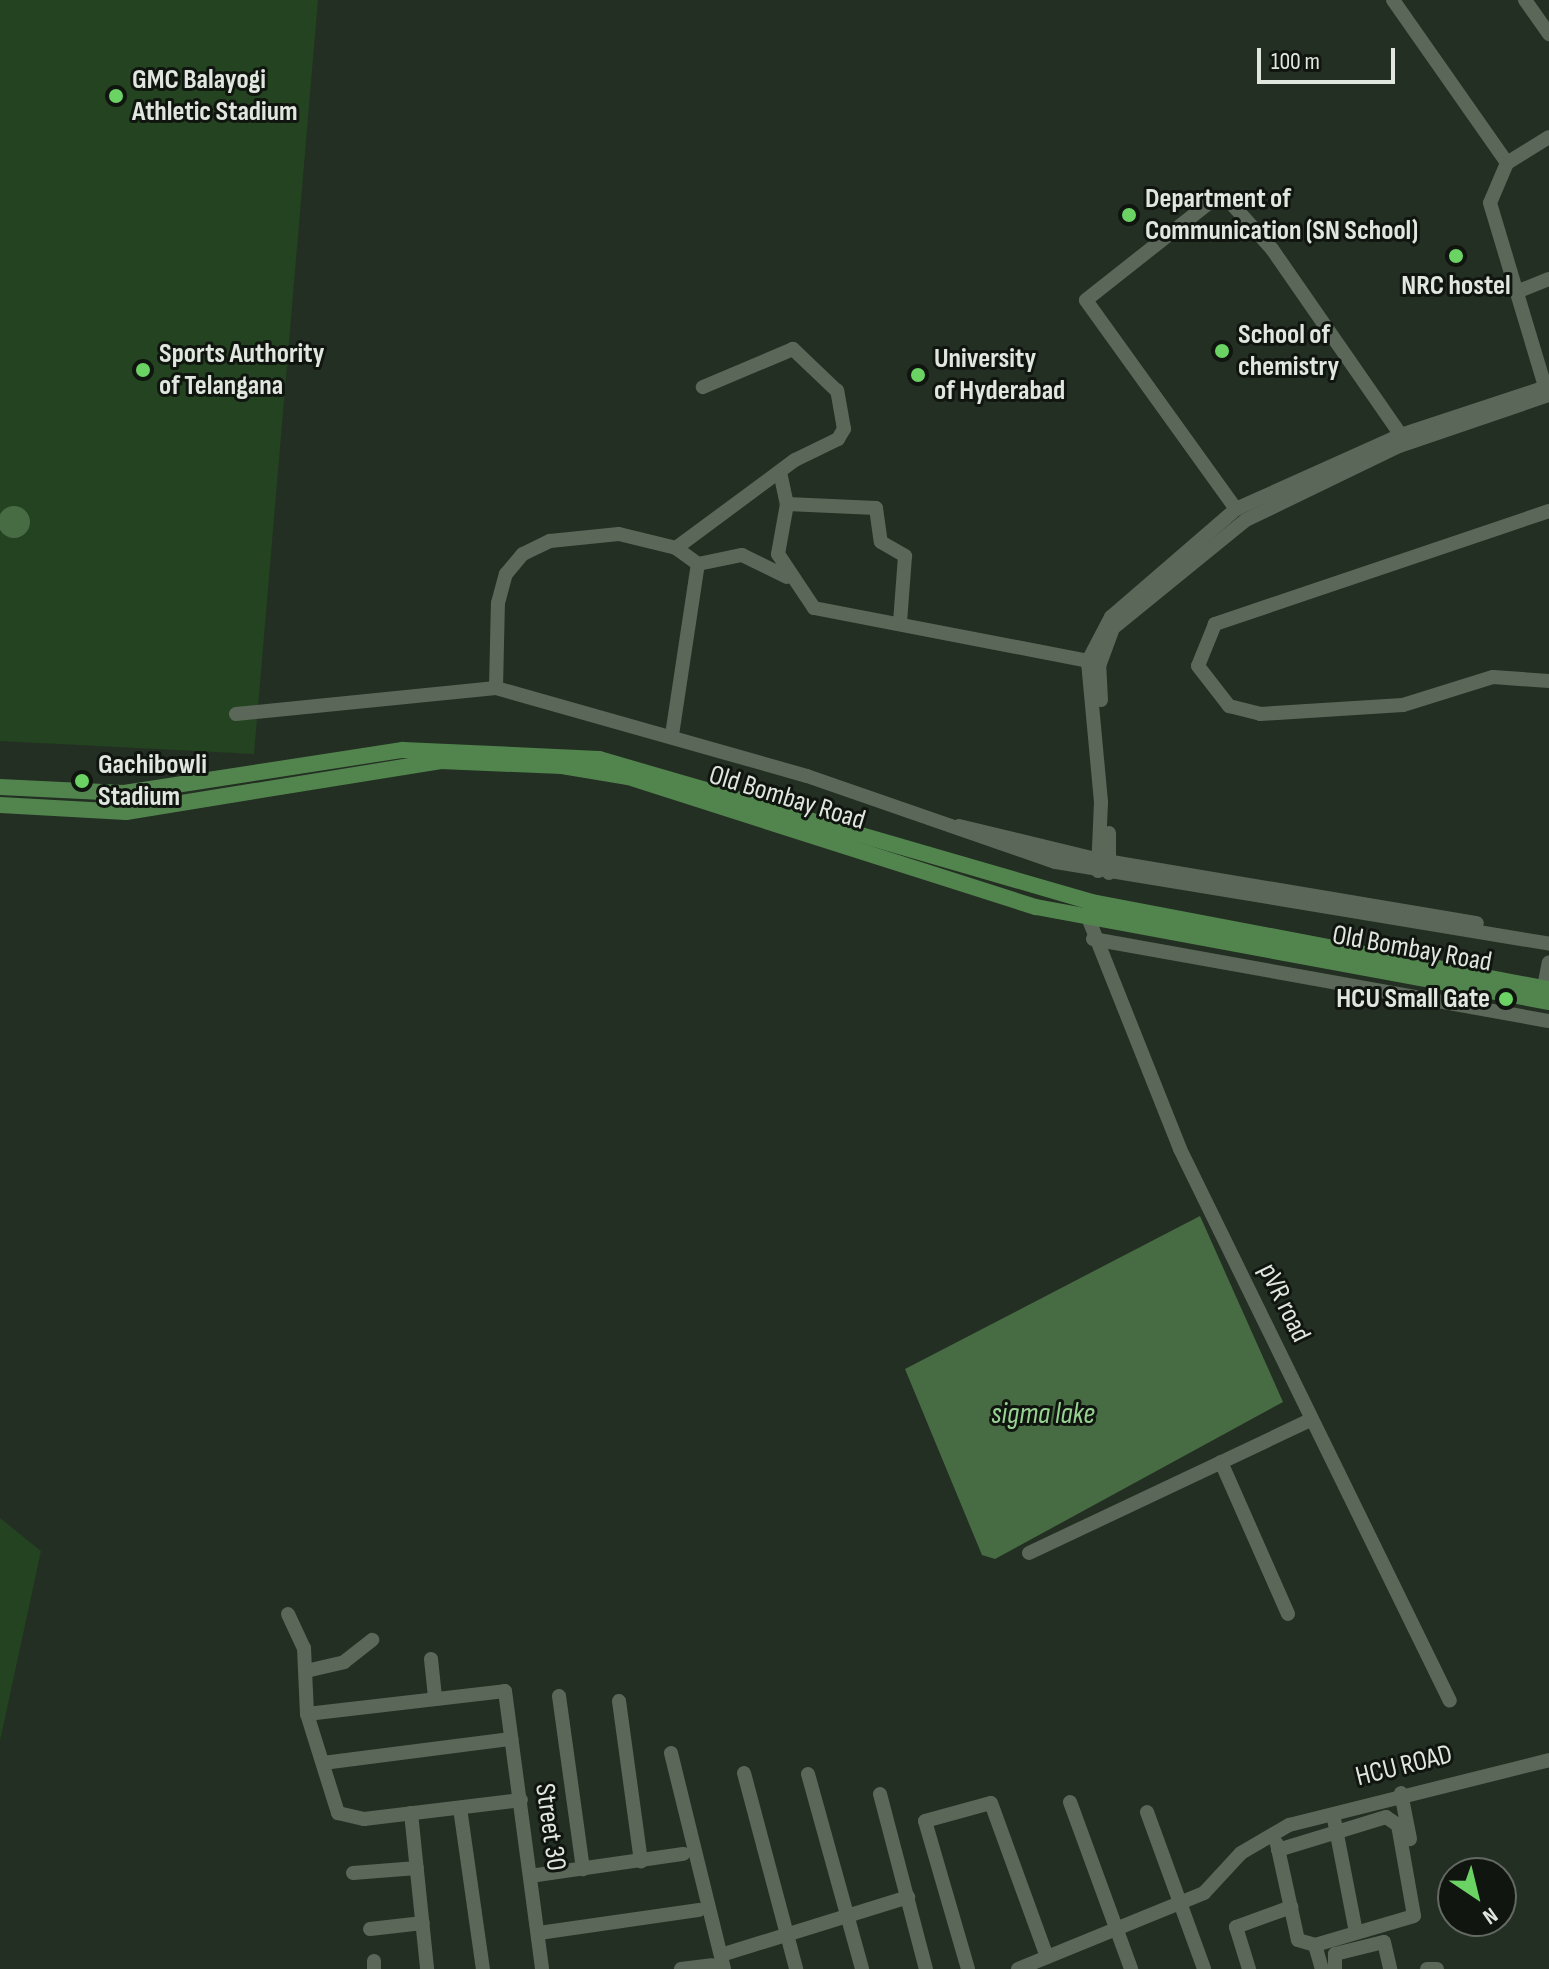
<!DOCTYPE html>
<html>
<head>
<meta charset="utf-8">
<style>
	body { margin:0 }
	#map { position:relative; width:1549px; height:1969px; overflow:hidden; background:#232f22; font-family:"Sofia Sans Condensed",sans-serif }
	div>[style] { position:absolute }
	.green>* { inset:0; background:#234321 }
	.water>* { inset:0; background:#476c44 }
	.round { border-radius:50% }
	.minor>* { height:14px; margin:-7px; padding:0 7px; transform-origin:7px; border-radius:7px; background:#5b6859 }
	.major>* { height:16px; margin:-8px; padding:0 8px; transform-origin:8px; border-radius:8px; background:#52854e }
	.dots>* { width:22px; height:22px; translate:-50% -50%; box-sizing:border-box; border:4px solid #10150f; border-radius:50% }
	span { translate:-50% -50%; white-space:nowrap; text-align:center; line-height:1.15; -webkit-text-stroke:6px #10150f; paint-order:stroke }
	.poi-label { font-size:28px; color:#e0e7df; font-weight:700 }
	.left { translate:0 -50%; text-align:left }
	.right { translate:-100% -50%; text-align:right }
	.street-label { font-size:28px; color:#e0e7df }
	.water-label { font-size:30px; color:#98d293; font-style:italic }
	.north { position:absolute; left:1437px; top:1857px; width:80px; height:80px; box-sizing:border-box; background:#10150f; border:2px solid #636962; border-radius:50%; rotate:145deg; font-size:22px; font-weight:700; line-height:32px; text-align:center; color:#e0e7df }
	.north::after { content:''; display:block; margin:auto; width:28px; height:36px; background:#6ad364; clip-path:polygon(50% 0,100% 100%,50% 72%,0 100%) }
	.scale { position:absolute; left:1257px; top:48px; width:138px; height:36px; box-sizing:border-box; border:4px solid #e0e7df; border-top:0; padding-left:10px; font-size:24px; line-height:28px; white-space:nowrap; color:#e0e7df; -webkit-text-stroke:6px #10150f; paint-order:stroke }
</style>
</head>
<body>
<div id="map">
	<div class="green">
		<div style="clip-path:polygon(0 0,318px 0,254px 754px,0 741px)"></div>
		<div style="clip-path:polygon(0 1518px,41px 1551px,0 1741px)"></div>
	</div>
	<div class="water">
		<div class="round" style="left:-2px;top:506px;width:32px;height:32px"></div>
		<div style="clip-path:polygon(1200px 1216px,1283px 1402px,995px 1559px,982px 1555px,905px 1369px)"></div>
	</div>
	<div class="minor">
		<div style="left:1393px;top:0;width:199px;rotate:55deg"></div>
		<div style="left:1507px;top:163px;width:43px;rotate:113deg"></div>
		<div style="left:1490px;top:203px;width:198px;rotate:73.3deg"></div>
		<div style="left:1525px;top:0;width:42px;rotate:54.8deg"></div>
		<div style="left:1507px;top:163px;width:49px;rotate:-31.8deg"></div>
		<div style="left:1519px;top:291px;width:32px;rotate:-22deg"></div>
		<div style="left:780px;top:472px;width:33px;rotate:78deg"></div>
		<div style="left:787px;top:504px;width:51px;rotate:100.2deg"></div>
		<div style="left:778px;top:554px;width:65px;rotate:56.3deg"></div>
		<div style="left:814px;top:608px;width:279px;rotate:10.9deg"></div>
		<div style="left:787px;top:504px;width:89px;rotate:2.6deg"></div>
		<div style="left:876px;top:508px;width:34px;rotate:82deg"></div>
		<div style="left:881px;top:542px;width:28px;rotate:30deg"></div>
		<div style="left:905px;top:556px;width:66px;rotate:94.3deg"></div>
		<div style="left:1236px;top:509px;width:257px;rotate:-125.7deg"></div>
		<div style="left:1086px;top:300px;width:163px;rotate:-38.3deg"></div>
		<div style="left:1214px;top:199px;width:17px;rotate:13deg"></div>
		<div style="left:1231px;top:203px;width:62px;rotate:48.3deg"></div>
		<div style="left:1272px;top:249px;width:226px;rotate:55.3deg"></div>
		<div style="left:1549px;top:511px;width:353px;rotate:161.3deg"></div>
		<div style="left:1215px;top:624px;width:45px;rotate:112deg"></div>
		<div style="left:1198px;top:666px;width:51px;rotate:52.2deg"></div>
		<div style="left:1229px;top:706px;width:32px;rotate:14deg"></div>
		<div style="left:1260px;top:714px;width:143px;rotate:-3.6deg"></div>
		<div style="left:1403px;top:705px;width:94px;rotate:-17.3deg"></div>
		<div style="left:1493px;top:677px;width:56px;rotate:4.1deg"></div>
		<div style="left:676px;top:548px;width:27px;rotate:36deg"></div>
		<div style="left:698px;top:564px;width:45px;rotate:-11.6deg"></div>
		<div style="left:742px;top:555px;width:50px;rotate:26.1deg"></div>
		<div style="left:496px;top:688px;width:85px;rotate:-88.7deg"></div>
		<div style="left:498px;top:603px;width:30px;rotate:-75deg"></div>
		<div style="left:506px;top:574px;width:26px;rotate:-50deg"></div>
		<div style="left:523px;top:554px;width:30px;rotate:-26deg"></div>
		<div style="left:550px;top:541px;width:69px;rotate:-5.8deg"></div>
		<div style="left:619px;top:534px;width:59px;rotate:13.8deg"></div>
		<div style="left:676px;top:548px;width:148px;rotate:-36.5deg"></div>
		<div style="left:795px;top:460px;width:48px;rotate:-26deg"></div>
		<div style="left:838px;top:439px;width:12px;rotate:-59deg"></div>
		<div style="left:844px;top:429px;width:39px;rotate:-100deg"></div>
		<div style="left:837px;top:391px;width:61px;rotate:-136.3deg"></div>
		<div style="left:793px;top:349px;width:98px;rotate:157.1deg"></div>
		<div style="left:1101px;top:700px;width:34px;rotate:-93deg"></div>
		<div style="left:1099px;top:666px;width:40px;rotate:-69.8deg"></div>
		<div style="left:1113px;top:628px;width:171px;rotate:-39.1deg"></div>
		<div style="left:1246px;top:520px;width:170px;rotate:-25.8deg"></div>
		<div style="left:1399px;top:446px;width:158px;rotate:-18.8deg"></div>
		<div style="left:236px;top:714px;width:261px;rotate:-5.7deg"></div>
		<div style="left:496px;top:688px;width:323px;rotate:15.8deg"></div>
		<div style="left:807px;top:776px;width:263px;rotate:19.1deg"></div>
		<div style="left:1056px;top:862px;width:500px;rotate:9.4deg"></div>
		<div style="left:672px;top:735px;width:173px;rotate:-81.4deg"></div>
		<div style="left:959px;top:826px;width:145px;rotate:13.6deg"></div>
		<div style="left:1100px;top:860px;width:382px;rotate:9.5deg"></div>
		<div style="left:1109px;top:833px;width:40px;rotate:90deg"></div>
		<div style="left:1098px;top:871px;width:69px;rotate:-87.5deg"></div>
		<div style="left:1101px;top:802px;width:142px;rotate:-95.3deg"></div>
		<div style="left:1088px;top:661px;width:50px;rotate:-62.4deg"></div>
		<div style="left:1111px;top:617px;width:165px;rotate:-40.8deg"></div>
		<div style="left:1236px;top:509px;width:181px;rotate:-24.2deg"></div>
		<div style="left:1401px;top:435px;width:156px;rotate:-18.3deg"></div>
		<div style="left:1089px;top:920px;width:246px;rotate:68.3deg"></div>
		<div style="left:1180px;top:1149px;width:614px;rotate:63.94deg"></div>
		<div style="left:1093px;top:939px;width:463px;rotate:10.2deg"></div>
		<div style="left:1544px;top:987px;width:25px;rotate:-79deg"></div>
		<div style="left:1221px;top:1462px;width:166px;rotate:66.2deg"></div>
		<div style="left:1029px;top:1553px;width:312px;rotate:-25.3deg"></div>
		<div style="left:288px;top:1614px;width:38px;rotate:65deg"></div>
		<div style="left:304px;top:1648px;width:66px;rotate:87.4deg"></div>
		<div style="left:307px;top:1714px;width:104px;rotate:72.6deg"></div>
		<div style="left:338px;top:1813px;width:27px;rotate:13deg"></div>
		<div style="left:364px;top:1819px;width:158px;rotate:-6.9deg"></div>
		<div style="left:431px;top:1659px;width:39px;rotate:84deg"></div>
		<div style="left:306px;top:1671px;width:39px;rotate:-13deg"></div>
		<div style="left:344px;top:1662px;width:36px;rotate:-38deg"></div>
		<div style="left:559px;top:1696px;width:175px;rotate:82.1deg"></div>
		<div style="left:619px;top:1701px;width:162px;rotate:82.2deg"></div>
		<div style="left:307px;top:1714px;width:199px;rotate:-6.6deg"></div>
		<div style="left:505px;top:1691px;width:280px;rotate:82.4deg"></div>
		<div style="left:671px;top:1753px;width:222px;rotate:76.2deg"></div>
		<div style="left:323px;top:1763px;width:190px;rotate:-7.3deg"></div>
		<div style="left:744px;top:1773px;width:203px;rotate:75.1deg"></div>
		<div style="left:808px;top:1774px;width:202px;rotate:74.5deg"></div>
		<div style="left:1401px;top:1793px;width:47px;rotate:78.9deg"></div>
		<div style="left:880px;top:1794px;width:181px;rotate:75.3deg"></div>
		<div style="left:1070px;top:1802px;width:178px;rotate:69.9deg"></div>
		<div style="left:460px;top:1808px;width:163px;rotate:81.9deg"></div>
		<div style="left:1147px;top:1812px;width:167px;rotate:70deg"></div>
		<div style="left:411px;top:1813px;width:157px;rotate:84.1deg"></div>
		<div style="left:1334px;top:1819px;width:115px;rotate:79deg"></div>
		<div style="left:1277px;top:1844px;width:98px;rotate:77.7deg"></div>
		<div style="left:1298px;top:1940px;width:18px;rotate:16deg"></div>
		<div style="left:1315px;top:1945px;width:25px;rotate:74deg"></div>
		<div style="left:1278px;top:1850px;width:113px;rotate:-17deg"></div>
		<div style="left:1386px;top:1817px;width:14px;rotate:34deg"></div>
		<div style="left:1398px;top:1825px;width:92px;rotate:80deg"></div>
		<div style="left:1414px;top:1916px;width:103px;rotate:163.7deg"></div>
		<div style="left:353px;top:1873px;width:64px;rotate:-4.5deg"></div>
		<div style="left:530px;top:1876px;width:155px;rotate:-8.2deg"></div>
		<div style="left:370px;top:1929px;width:53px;rotate:-6.5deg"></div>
		<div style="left:539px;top:1933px;width:162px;rotate:-8.2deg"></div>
		<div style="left:721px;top:1955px;width:196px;rotate:-17.2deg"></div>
		<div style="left:374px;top:1961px;width:8px;rotate:90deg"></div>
		<div style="left:681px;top:1969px;width:31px;rotate:-7deg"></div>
		<div style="left:968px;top:1969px;width:154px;rotate:-106.2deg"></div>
		<div style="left:925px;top:1821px;width:68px;rotate:-15.3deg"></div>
		<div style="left:991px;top:1803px;width:164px;rotate:70deg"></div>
		<div style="left:1018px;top:1969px;width:201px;rotate:-22.2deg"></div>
		<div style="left:1204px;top:1893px;width:54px;rotate:-47.2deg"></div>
		<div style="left:1241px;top:1853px;width:56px;rotate:-30.3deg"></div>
		<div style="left:1289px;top:1825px;width:268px;rotate:-14deg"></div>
		<div style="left:1249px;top:1969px;width:44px;rotate:-107.2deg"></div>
		<div style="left:1236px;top:1927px;width:59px;rotate:-20deg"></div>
		<div style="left:1335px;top:1969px;width:15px;rotate:-90deg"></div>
		<div style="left:1335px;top:1954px;width:50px;rotate:-13.8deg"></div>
		<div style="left:1384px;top:1942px;width:28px;rotate:77deg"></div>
		<div style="left:1427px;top:1969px;width:10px"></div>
	</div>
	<div class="major">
		<div style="left:0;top:787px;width:124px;rotate:2.8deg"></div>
		<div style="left:124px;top:793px;width:282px;rotate:-8.8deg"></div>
		<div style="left:403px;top:750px;width:196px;rotate:2.6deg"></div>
		<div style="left:599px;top:759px;width:513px;rotate:16.18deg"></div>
		<div style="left:1092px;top:902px;width:465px;rotate:10.8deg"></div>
		<div style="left:0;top:805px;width:126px;rotate:3.2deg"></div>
		<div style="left:126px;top:812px;width:319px;rotate:-9.2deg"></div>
		<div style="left:441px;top:761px;width:121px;rotate:2.4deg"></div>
		<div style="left:562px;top:766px;width:67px;rotate:9.5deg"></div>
		<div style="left:628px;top:777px;width:428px;rotate:17.7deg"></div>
		<div style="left:1036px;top:907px;width:522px;rotate:10.49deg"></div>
	</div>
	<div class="dots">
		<div style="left:116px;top:96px;background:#6ad364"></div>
		<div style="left:1129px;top:215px;background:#6ad364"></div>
		<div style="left:1456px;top:256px;background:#6ad364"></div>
		<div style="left:1222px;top:351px;background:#6ad364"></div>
		<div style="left:143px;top:370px;background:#6ad364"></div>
		<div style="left:918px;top:375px;background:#6ad364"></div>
		<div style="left:82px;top:781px;background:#6ad364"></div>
		<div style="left:1506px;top:999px;background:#6ad364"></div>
	</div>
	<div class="poi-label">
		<span class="left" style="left:132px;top:96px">GMC Balayogi<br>Athletic Stadium</span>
		<span class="left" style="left:1145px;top:215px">Department of<br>Communication (SN School)</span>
		<span style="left:1456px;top:286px">NRC hostel</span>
		<span class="left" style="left:1238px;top:351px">School of<br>chemistry</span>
		<span class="left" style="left:159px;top:370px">Sports Authority<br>of Telangana</span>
		<span class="left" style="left:934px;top:375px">University<br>of Hyderabad</span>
		<span class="left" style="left:98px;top:781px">Gachibowli<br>Stadium</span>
		<span class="right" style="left:1490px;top:999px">HCU Small Gate</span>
	</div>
	<div class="street-label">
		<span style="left:787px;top:798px;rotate:17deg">Old Bombay Road</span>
		<span style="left:1412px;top:949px;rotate:10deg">Old Bombay Road</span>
		<span style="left:1284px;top:1303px;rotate:64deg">pVR road</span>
		<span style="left:1404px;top:1766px;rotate:-14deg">HCU ROAD</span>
		<span style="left:550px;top:1827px;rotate:82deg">Street 30</span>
	</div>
	<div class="water-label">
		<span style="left:1043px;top:1414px">sigma lake</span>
	</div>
	<div class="north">N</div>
	<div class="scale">100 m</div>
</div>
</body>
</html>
